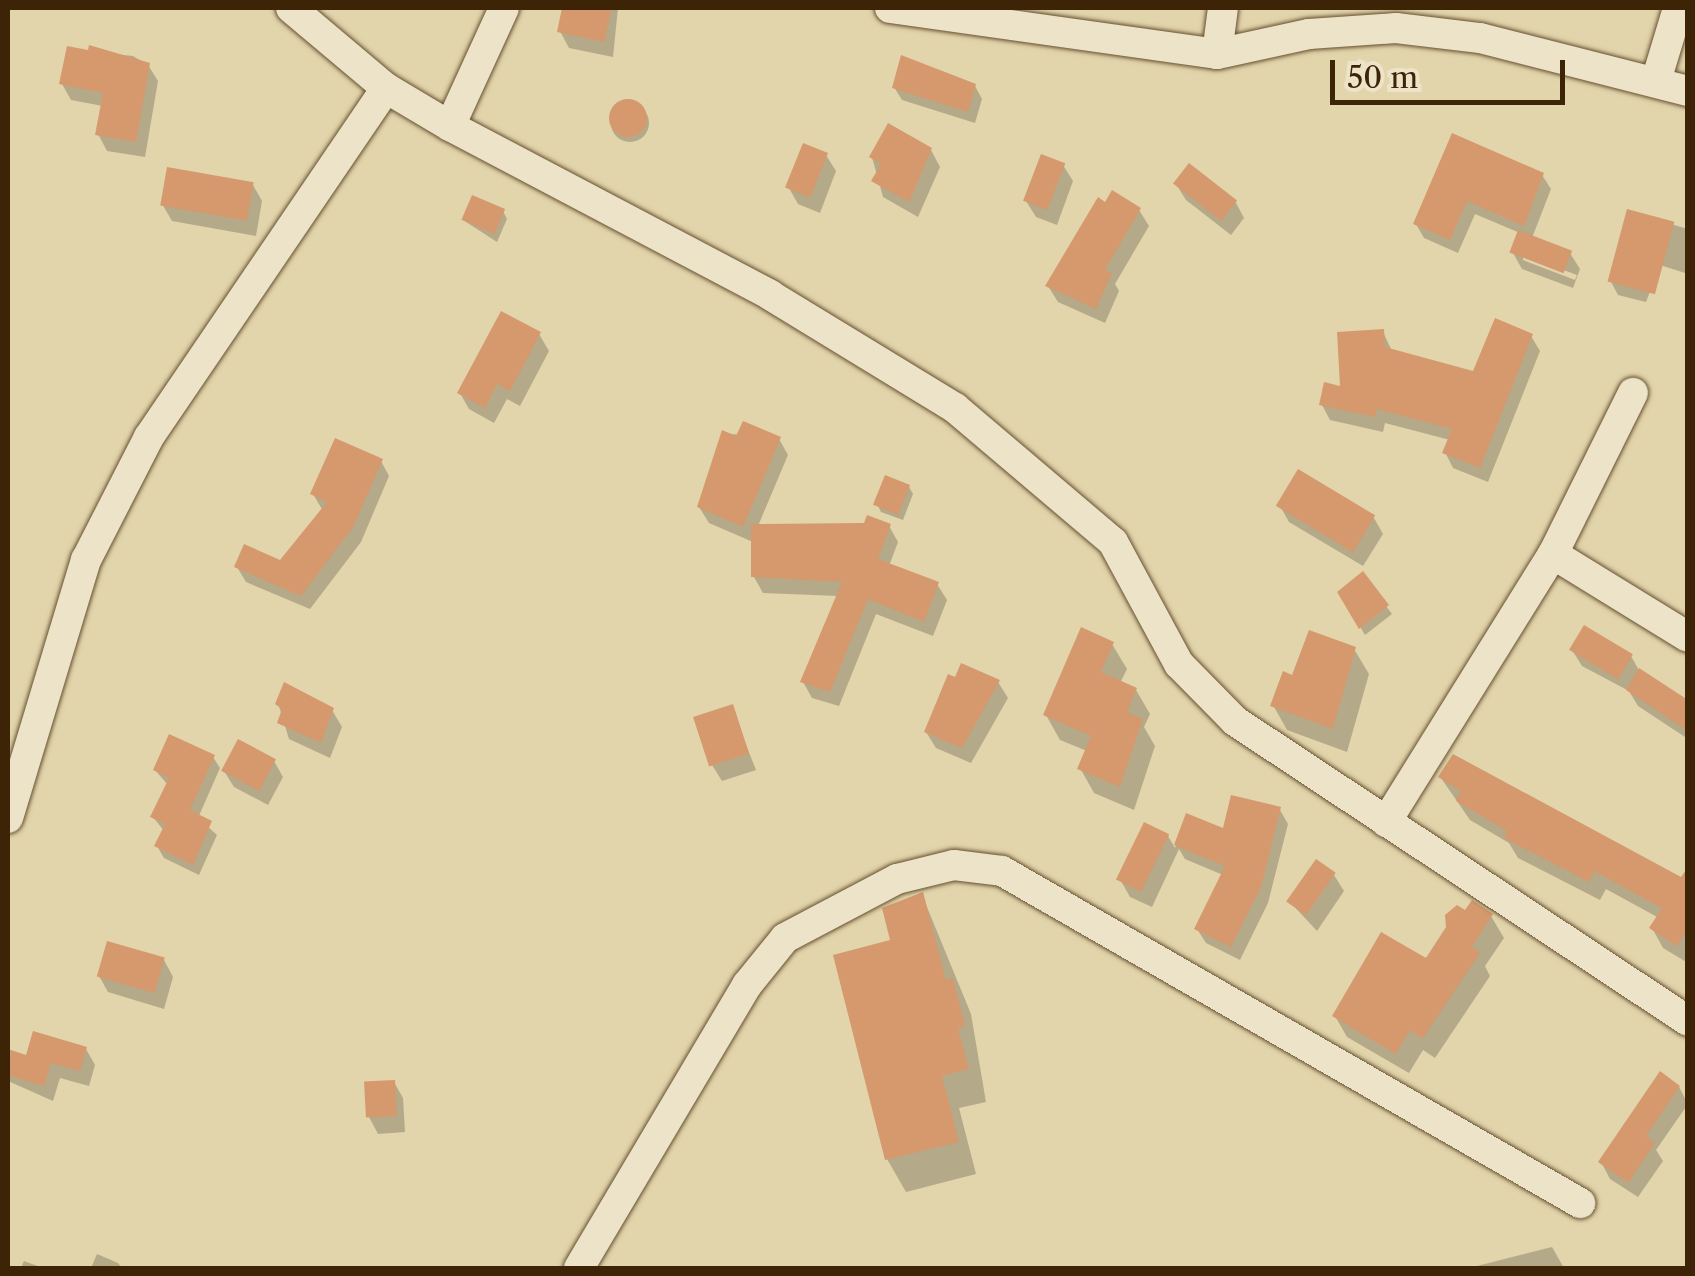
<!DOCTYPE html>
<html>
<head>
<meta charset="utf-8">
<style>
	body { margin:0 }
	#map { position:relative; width:1695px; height:1276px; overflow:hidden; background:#e2d4ab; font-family:"Libre Caslon Text",serif }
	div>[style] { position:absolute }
	.shadow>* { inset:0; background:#0003 }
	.round { border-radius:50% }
	.building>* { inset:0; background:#d5996d; transform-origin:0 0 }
	.roads { filter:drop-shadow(0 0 2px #66502f) drop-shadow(0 0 2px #66502f) }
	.minor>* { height:30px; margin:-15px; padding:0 15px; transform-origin:15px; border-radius:15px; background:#ece3c8 }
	span { translate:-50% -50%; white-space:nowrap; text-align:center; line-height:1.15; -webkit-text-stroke:8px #ece3c8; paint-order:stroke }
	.frame { position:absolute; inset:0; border:10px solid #3d2406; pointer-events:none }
	.scale { position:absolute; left:1330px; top:60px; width:235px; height:45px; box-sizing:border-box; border:5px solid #3d2406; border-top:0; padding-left:12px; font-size:30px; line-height:35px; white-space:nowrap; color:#3d2406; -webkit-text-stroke:8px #ece3c8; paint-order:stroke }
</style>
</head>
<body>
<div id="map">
	<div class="shadow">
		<div style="clip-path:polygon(565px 8px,618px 8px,613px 57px,569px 48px,560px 31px)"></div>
		<div style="clip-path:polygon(69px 49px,133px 56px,148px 65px,158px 81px,145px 157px,107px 151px,98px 134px,103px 106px,71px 100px,62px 84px)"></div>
		<div style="clip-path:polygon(975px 86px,982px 99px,975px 123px,902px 100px,894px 87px)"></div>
		<div class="round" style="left:611px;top:104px;width:38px;height:38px"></div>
		<div style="clip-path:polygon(evenodd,1454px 136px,1542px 175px,1551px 189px,1532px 238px,1570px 253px,1580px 269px,1573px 288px,1522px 269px,1513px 253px,1520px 233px,1475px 214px,1458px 253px,1424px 238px,1416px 224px,1454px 136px,1523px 255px,1577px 275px,1575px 280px,1523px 260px,1523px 255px)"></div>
		<div style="clip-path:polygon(931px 150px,940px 167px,918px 217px,883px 197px,872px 157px)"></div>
		<div style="clip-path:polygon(826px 155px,836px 171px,820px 213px,798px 204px,789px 188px)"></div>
		<div style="clip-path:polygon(1063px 165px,1073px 181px,1057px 225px,1036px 217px,1026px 201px)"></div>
		<div style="clip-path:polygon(1176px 184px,1235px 201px,1244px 218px,1231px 235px,1186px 200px)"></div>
		<div style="clip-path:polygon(253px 185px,262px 201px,256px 236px,172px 221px,162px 204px)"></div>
		<div style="clip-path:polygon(1139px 210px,1149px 226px,1115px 284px,1119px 291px,1105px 323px,1058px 302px,1048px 286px)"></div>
		<div style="clip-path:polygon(503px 211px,507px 219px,497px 242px,463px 220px)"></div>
		<div style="clip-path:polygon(1628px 212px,1688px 229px,1688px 274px,1660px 265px,1646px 302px,1618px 295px,1610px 280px)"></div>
		<div style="clip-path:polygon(1383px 332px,1392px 351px,1474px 374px,1531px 336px,1540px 351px,1488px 482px,1453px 468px,1445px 452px,1450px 440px,1385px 423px,1383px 432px,1330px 420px,1322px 405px,1343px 389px)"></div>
		<div style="clip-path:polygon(539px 334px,549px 351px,520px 406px,507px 399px,494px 423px,469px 409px,460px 393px)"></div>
		<div style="clip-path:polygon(723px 433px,779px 439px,788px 455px,758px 526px,889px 526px,898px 542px,889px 566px,937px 584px,947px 600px,933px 636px,876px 614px,839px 706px,812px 698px,803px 682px,838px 596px,763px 593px,754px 577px,753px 542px,709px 523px,699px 507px)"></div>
		<div style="clip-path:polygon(381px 461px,389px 476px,361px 542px,310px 609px,246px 582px,237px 567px,281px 563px,323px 511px,313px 494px)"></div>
		<div style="clip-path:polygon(909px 487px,913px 494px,903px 520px,881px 512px,877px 504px)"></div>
		<div style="clip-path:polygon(1280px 506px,1374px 518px,1383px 534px,1363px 566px,1289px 522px)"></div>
		<div style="clip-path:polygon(1362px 574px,1392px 614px,1365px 635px,1340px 592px)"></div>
		<div style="clip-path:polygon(1112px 644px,1127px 669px,1120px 683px,1136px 690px,1150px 714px,1144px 727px,1155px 746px,1134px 810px,1094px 793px,1080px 768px,1087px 751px,1060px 740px,1046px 715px)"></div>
		<div style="clip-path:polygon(1354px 649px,1369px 674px,1347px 752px,1287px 730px,1273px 705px,1294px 678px)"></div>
		<div style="clip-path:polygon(1572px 650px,1631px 656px,1640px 672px,1688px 703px,1688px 739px,1638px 706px,1629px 691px,1582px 666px)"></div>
		<div style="clip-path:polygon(998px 682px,1008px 698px,971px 763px,936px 748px,926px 732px)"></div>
		<div style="clip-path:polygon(278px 703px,332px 710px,342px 727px,330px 758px,289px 739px)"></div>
		<div style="clip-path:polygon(731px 707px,756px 770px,722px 781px,712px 765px)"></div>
		<div style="clip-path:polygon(213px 757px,220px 768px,198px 818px,217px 835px,199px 875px,164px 858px,157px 846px,164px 831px,153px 817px,168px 785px,155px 770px)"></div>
		<div style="clip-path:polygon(274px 761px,283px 777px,268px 805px,234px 787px,224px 771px)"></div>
		<div style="clip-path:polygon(1441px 778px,1682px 880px,1688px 871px,1688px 963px,1663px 948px,1652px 928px,1659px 918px,1606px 889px,1600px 900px,1518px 858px,1509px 843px,1470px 820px)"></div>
		<div style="clip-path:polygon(1280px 810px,1288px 824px,1268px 903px,1240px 960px,1206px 943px,1197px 929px,1223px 875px,1185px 859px,1179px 849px,1152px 907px,1130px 897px,1121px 881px,1168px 836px,1175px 848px,1187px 817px,1224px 832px)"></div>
		<div style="clip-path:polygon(1334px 875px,1344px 891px,1317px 931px,1290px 902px)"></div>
		<div style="clip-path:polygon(922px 895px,971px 1014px,986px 1102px,959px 1108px,976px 1174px,906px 1192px,887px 1159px,836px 956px,893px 941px)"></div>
		<div style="clip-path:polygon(1491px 916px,1504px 938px,1485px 966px,1490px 976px,1435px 1058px,1423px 1050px,1409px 1073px,1347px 1037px,1335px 1016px)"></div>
		<div style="clip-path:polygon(164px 960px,173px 977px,164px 1009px,108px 992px,99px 976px)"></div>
		<div style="clip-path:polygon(86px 1049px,95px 1065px,89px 1086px,60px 1078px,53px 1101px,8px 1081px,8px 1052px,28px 1058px)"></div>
		<div style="clip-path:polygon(394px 1082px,403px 1098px,405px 1132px,378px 1134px,369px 1117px)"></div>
		<div style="clip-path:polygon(1679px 1087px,1688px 1104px,1656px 1150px,1663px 1161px,1638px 1197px,1610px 1179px,1601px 1162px)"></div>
		<div style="clip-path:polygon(1552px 1247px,1564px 1268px,1469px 1268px)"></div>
		<div style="clip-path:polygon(97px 1254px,118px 1263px,122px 1268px,91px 1268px)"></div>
		<div style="clip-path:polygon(24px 1261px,43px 1268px,21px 1268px)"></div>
	</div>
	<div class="building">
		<div style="clip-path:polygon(562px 8px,612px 8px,604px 42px,557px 32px)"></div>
		<div style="clip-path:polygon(89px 45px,150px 63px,136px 142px,95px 135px,103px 93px,59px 84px,67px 46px,88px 50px)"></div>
		<div style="clip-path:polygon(901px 55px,976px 84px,968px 112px,892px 88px)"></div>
		<div class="round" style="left:609px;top:99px;width:38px;height:38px"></div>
		<div style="clip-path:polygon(888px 123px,932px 148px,909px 202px,871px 181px,881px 164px,869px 157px)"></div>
		<div style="clip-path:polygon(1452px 133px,1544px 173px,1524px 226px,1467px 201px,1450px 240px,1413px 224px)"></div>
		<div style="left:803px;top:143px;width:27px;height:48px;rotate:22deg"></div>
		<div style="left:1041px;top:154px;width:26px;height:50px;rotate:21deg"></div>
		<div style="left:1189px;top:163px;width:61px;height:26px;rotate:38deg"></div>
		<div style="left:167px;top:167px;width:88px;height:39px;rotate:10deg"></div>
		<div style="clip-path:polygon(1112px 190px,1141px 208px,1105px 270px,1112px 273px,1096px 309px,1045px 286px,1098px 197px,1105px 202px)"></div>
		<div style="left:472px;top:195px;width:36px;height:27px;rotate:23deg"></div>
		<div style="left:1627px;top:209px;width:49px;height:75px;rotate:15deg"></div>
		<div style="left:1518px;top:230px;width:58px;height:24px;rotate:21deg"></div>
		<div style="clip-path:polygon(501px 311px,541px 332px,510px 391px,497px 384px,485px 408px,457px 393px)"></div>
		<div style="clip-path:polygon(1495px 318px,1533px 334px,1480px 468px,1442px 453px,1452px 429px,1377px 409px,1375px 417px,1319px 405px,1324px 382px,1340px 386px,1337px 332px,1384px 329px,1385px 347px,1473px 371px)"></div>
		<div style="clip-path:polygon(743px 421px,781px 437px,743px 527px,697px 507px,722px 430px,736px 436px)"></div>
		<div style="clip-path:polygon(335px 438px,383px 459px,353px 527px,301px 596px,234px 567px,244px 544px,280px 560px,327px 502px,310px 494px)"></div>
		<div style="left:1298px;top:469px;width:90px;height:43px;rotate:31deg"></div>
		<div style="left:885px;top:475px;width:27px;height:32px;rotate:22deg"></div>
		<div style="clip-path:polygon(867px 515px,891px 524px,878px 559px,939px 582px,924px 622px,868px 599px,830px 692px,800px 682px,842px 582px,751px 577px,751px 524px,864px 523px)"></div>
		<div style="clip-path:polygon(1363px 571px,1389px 605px,1359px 629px,1337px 592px)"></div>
		<div style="left:1584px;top:625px;width:57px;height:29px;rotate:31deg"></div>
		<div style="clip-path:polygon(1081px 627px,1114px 642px,1101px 672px,1137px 688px,1127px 712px,1143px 719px,1120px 787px,1077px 769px,1091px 736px,1043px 715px)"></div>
		<div style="clip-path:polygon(1309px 630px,1356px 647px,1333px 729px,1270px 706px,1283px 671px,1292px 675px)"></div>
		<div style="clip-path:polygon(961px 663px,1000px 680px,962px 748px,924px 732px,948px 674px,955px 677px)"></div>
		<div style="clip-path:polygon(1639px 668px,1688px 700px,1688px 731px,1626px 690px)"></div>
		<div style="clip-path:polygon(284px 682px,334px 708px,321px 743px,277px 723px,282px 709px,275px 704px)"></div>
		<div style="left:733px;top:704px;width:52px;height:42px;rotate:72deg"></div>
		<div style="clip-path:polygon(169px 734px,215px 755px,190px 810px,212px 821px,193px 865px,154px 846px,165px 824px,150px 817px,169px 778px,153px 770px)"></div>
		<div style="left:238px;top:739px;width:43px;height:36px;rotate:28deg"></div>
		<div style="clip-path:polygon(1453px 754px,1681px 877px,1688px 867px,1688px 929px,1677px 946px,1649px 928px,1662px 908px,1594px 871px,1589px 882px,1504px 838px,1507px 831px,1456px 801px,1461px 791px,1438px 777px)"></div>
		<div style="clip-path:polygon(1231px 795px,1281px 807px,1261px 887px,1231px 947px,1194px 929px,1225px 866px,1174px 845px,1186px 813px,1223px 828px)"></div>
		<div style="left:1144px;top:822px;width:28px;height:64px;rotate:26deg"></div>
		<div style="left:1316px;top:859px;width:24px;height:52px;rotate:35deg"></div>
		<div style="clip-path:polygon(923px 892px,946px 980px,953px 978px,965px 1026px,958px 1028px,969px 1069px,942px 1076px,959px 1142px,885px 1160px,833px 955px,890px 940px,882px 908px)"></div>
		<div style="clip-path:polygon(1472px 900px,1493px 914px,1472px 947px,1480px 953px,1422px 1039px,1410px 1030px,1396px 1054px,1332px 1016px,1381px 932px,1426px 958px,1446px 927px,1445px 915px,1457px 905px,1465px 910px)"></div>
		<div style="left:107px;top:941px;width:60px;height:37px;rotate:16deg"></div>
		<div style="clip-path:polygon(33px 1031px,87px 1047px,80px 1071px,51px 1063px,44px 1086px,8px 1075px,8px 1049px,26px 1055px)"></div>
		<div style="clip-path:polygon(1660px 1071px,1680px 1086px,1646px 1136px,1655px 1143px,1628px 1183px,1598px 1162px)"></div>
		<div style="left:395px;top:1080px;width:36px;height:31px;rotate:87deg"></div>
	</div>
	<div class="roads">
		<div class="minor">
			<div style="left:291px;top:8px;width:124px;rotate:40.1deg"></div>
			<div style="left:386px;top:88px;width:74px;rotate:30.7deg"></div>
			<div style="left:450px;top:126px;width:362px;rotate:27.8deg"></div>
			<div style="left:770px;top:295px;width:217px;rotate:31.4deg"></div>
			<div style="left:955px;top:408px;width:207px;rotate:40.3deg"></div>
			<div style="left:1113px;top:542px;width:139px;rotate:61.6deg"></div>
			<div style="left:1179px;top:664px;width:80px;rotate:45.5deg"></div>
			<div style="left:1235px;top:721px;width:543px;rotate:33.51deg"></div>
			<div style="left:890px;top:8px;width:330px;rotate:8deg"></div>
			<div style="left:1217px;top:54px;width:94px;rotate:-12.3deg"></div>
			<div style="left:1309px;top:34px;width:87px;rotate:-3.9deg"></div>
			<div style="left:1396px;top:28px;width:85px;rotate:6.8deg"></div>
			<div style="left:1480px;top:38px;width:215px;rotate:14.3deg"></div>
			<div style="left:1217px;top:54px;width:46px;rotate:-82.6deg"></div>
			<div style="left:1656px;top:81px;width:76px;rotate:-73.2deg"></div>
			<div style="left:450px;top:126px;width:130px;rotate:-65.4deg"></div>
			<div style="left:1553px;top:554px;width:158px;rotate:31.6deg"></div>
			<div style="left:8px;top:818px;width:270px;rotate:-73.2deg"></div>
			<div style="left:86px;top:560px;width:138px;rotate:-62.9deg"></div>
			<div style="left:149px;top:437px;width:422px;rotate:-55.8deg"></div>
			<div style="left:1386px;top:822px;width:316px;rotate:-58.1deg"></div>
			<div style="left:1553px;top:554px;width:180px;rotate:-63.6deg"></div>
			<div style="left:579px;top:1268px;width:329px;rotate:-59.3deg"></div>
			<div style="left:747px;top:985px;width:60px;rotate:-51deg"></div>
			<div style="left:785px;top:938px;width:127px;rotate:-27.8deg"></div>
			<div style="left:897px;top:879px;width:59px;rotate:-13.8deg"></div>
			<div style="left:954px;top:865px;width:48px;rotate:7.1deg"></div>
			<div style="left:1002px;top:871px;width:667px;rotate:29.87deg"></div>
		</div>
	</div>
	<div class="frame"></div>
	<div class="scale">50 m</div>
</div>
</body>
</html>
